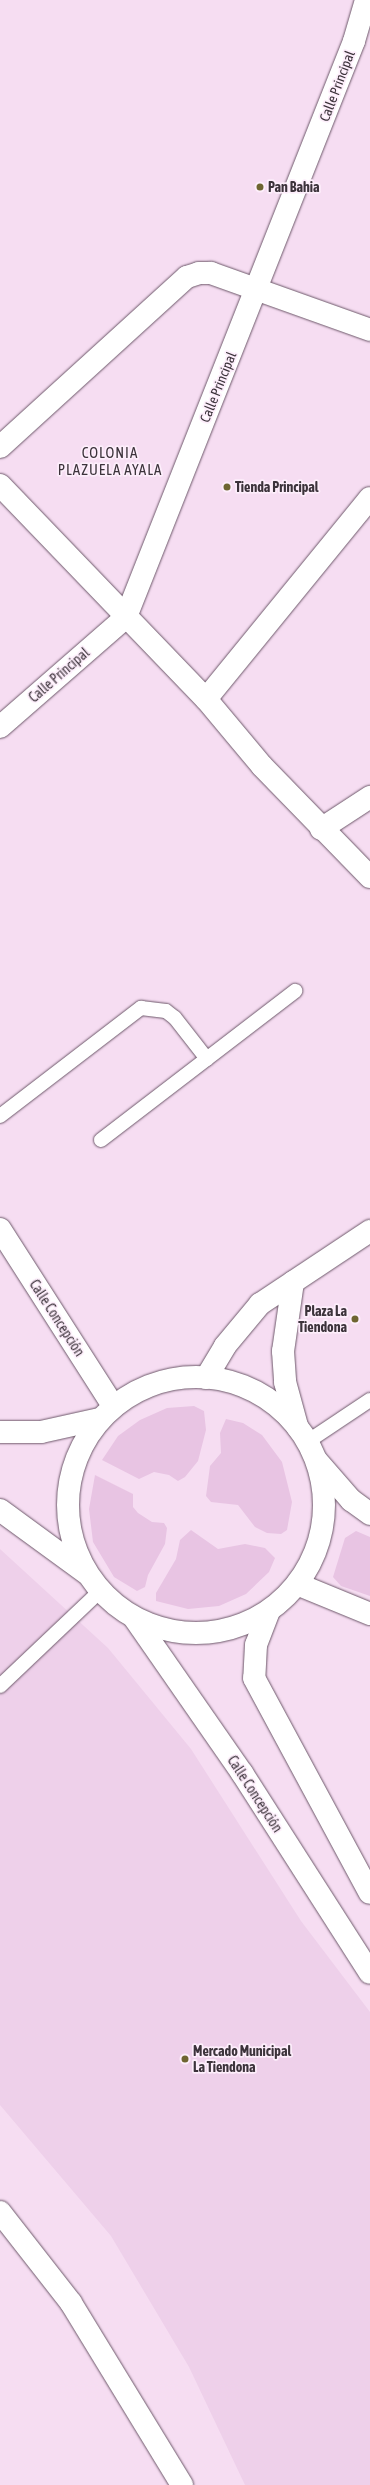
<!DOCTYPE html>
<html>
<head>
<meta charset="utf-8">
<style>
	body { margin:0 }
	#map { position:relative; width:370px; height:2485px; overflow:hidden; background:#f6ddf2; font-family:"Asap Condensed",sans-serif }
	div>[style] { position:absolute }
	.built>* { inset:0; background:#eed0ea }
	.green>* { inset:0; background:#e8c4e3 }
	.roads { filter:drop-shadow(0 0 1px #6d586a) drop-shadow(0 0 1px #6d586a) }
	.service>* { height:14px; margin:-7px; padding:0 7px; transform-origin:7px; border-radius:7px; background:#fff }
	.minor>* { height:22px; margin:-11px; padding:0 11px; transform-origin:11px; border-radius:11px; background:#fff }
	.tertiary>* { height:22px; margin:-11px; padding:0 11px; transform-origin:11px; border-radius:11px; background:#fff }
	.primary>* { height:22px; margin:-11px; padding:0 11px; transform-origin:11px; border-radius:11px; background:#fff }
	.primary>.ring { margin:-11px; padding:0; box-sizing:content-box; background:none; border:22px solid #fff; border-radius:50% }
	.dots>* { width:11px; height:11px; translate:-50% -50%; box-sizing:border-box; border:2px solid #fdeefb; border-radius:50% }
	span { translate:-50% -50%; white-space:nowrap; text-align:center; line-height:1.15; -webkit-text-stroke:3.5px #fdeefb; paint-order:stroke }
	.street-label { font-size:14px; color:#3c333b }
	.poi-label { font-size:14px; color:#3c333b; font-weight:700 }
	.left { translate:0 -50%; text-align:left }
	.right { translate:-100% -50%; text-align:right }
	.neighbourhood-label { font-size:15px; color:#3c333b; letter-spacing:1px }
</style>
</head>
<body>
<div id="map">
	<div class="built">
		<div style="clip-path:polygon(0 1549px,108px 1648px,191px 1749px,301px 1921px,370px 2012px,370px 2485px,245px 2485px,189px 2367px,111px 2236px,0 2105px)"></div>
	</div>
	<div class="green">
		<div style="clip-path:polygon(194px 1406px,204px 1411px,206px 1430px,198px 1461px,185px 1477px,178px 1481px,169px 1475px,154px 1472px,139px 1479px,102px 1460px,118px 1436px,140px 1420px,167px 1408px)"></div>
		<div style="clip-path:polygon(226px 1419px,243px 1423px,262px 1435px,282px 1462px,292px 1502px,287px 1530px,281px 1534px,267px 1533px,255px 1527px,238px 1505px,211px 1502px,206px 1496px,210px 1466px,221px 1453px,220px 1433px)"></div>
		<div style="clip-path:polygon(95px 1475px,133px 1494px,133px 1507px,138px 1513px,152px 1522px,164px 1523px,167px 1528px,165px 1544px,148px 1575px,145px 1587px,137px 1591px,114px 1577px,93px 1542px,89px 1509px)"></div>
		<div style="clip-path:polygon(191px 1530px,218px 1549px,245px 1544px,265px 1548px,275px 1558px,269px 1572px,246px 1594px,219px 1606px,188px 1609px,156px 1601px,156px 1593px,176px 1559px,180px 1540px)"></div>
		<div style="clip-path:polygon(356px 1531px,370px 1537px,370px 1596px,341px 1586px,333px 1577px,345px 1538px)"></div>
	</div>
	<div class="roads">
		<div class="service">
			<div style="left:0;top:1116px;width:178px;rotate:-37.5deg"></div>
			<div style="left:141px;top:1008px;width:25px;rotate:7deg"></div>
			<div style="left:166px;top:1011px;width:11px;rotate:38deg"></div>
			<div style="left:175px;top:1018px;width:52px;rotate:52deg"></div>
			<div style="left:101px;top:1140px;width:245px;rotate:-37.5deg"></div>
			<div style="left:307px;top:1442px;width:76px;rotate:-33.7deg"></div>
			<div style="left:0;top:1686px;width:139px;rotate:-43.5deg"></div>
		</div>
		<div class="minor">
			<div style="left:0;top:447px;width:253px;rotate:-42.3deg"></div>
			<div style="left:187px;top:277px;width:13px;rotate:-18deg"></div>
			<div style="left:199px;top:273px;width:12px"></div>
			<div style="left:211px;top:273px;width:169px;rotate:19.7deg"></div>
			<div style="left:0;top:485px;width:297px;rotate:46.1deg"></div>
			<div style="left:206px;top:699px;width:87px;rotate:50.1deg"></div>
			<div style="left:262px;top:766px;width:155px;rotate:45.8deg"></div>
			<div style="left:206px;top:699px;width:259px;rotate:-50.8deg"></div>
			<div style="left:0;top:727px;width:167px;rotate:-41.1deg"></div>
			<div style="left:126px;top:617px;width:619px;rotate:-68.4deg"></div>
			<div style="left:354px;top:41px;width:43px;rotate:-73.7deg"></div>
			<div style="left:321px;top:829px;width:59px;rotate:-33.1deg"></div>
			<div style="left:293px;top:1282px;width:70px;rotate:98.2deg"></div>
			<div style="left:283px;top:1351px;width:31px;rotate:86deg"></div>
			<div style="left:285px;top:1382px;width:46px;rotate:74.7deg"></div>
			<div style="left:206px;top:1378px;width:37px;rotate:-59deg"></div>
			<div style="left:225px;top:1346px;width:55px;rotate:-50.2deg"></div>
			<div style="left:260px;top:1304px;width:132px;rotate:-33.6deg"></div>
			<div style="left:0;top:2212px;width:115px;rotate:52deg"></div>
			<div style="left:71px;top:2303px;width:213px;rotate:58.6deg"></div>
		</div>
		<div class="tertiary">
			<div style="left:0;top:1229px;width:211px;rotate:57.4deg"></div>
			<div style="left:269px;top:1611px;width:36px;rotate:111deg"></div>
			<div style="left:256px;top:1645px;width:33px;rotate:93deg"></div>
			<div style="left:254px;top:1678px;width:244px;rotate:61.7deg"></div>
			<div style="left:135px;top:1619px;width:188px;rotate:55.2deg"></div>
			<div style="left:242px;top:1773px;width:237px;rotate:57.4deg"></div>
		</div>
		<div class="primary">
			<div class="ring" style="left:68px;top:1377px;width:234px;height:234px"></div>
			<div style="left:0;top:1432px;width:41px"></div>
			<div style="left:41px;top:1432px;width:60px;rotate:-12.4deg"></div>
			<div style="left:317px;top:1461px;width:52px;rotate:48.9deg"></div>
			<div style="left:351px;top:1500px;width:24px;rotate:36deg"></div>
			<div style="left:0;top:1510px;width:107px;rotate:36.2deg"></div>
			<div style="left:297px;top:1584px;width:79px;rotate:22.3deg"></div>
		</div>
	</div>
	<div class="dots">
		<div style="left:260px;top:187px;background:#6e6531"></div>
		<div style="left:227px;top:487px;background:#6e6531"></div>
		<div style="left:355px;top:1319px;background:#6e6531"></div>
		<div style="left:185px;top:2059px;background:#6e6531"></div>
	</div>
	<div class="street-label">
		<span style="left:337px;top:86px;rotate:-69deg">Calle Principal</span>
		<span style="left:218px;top:387px;rotate:-68deg">Calle Principal</span>
		<span style="left:59px;top:675px;rotate:-41deg">Calle Principal</span>
		<span style="left:57px;top:1318px;rotate:57deg">Calle Concepción</span>
		<span style="left:255px;top:1794px;rotate:57deg">Calle Concepción</span>
	</div>
	<div class="poi-label">
		<span class="left" style="left:268px;top:187px">Pan Bahia</span>
		<span class="left" style="left:235px;top:487px">Tienda Principal</span>
		<span class="right" style="left:347px;top:1319px">Plaza La<br>Tiendona</span>
		<span class="left" style="left:193px;top:2059px">Mercado Municipal<br>La Tiendona</span>
	</div>
	<div class="neighbourhood-label">
		<span style="left:110px;top:461px">COLONIA<br>PLAZUELA AYALA</span>
	</div>
</div>
</body>
</html>
